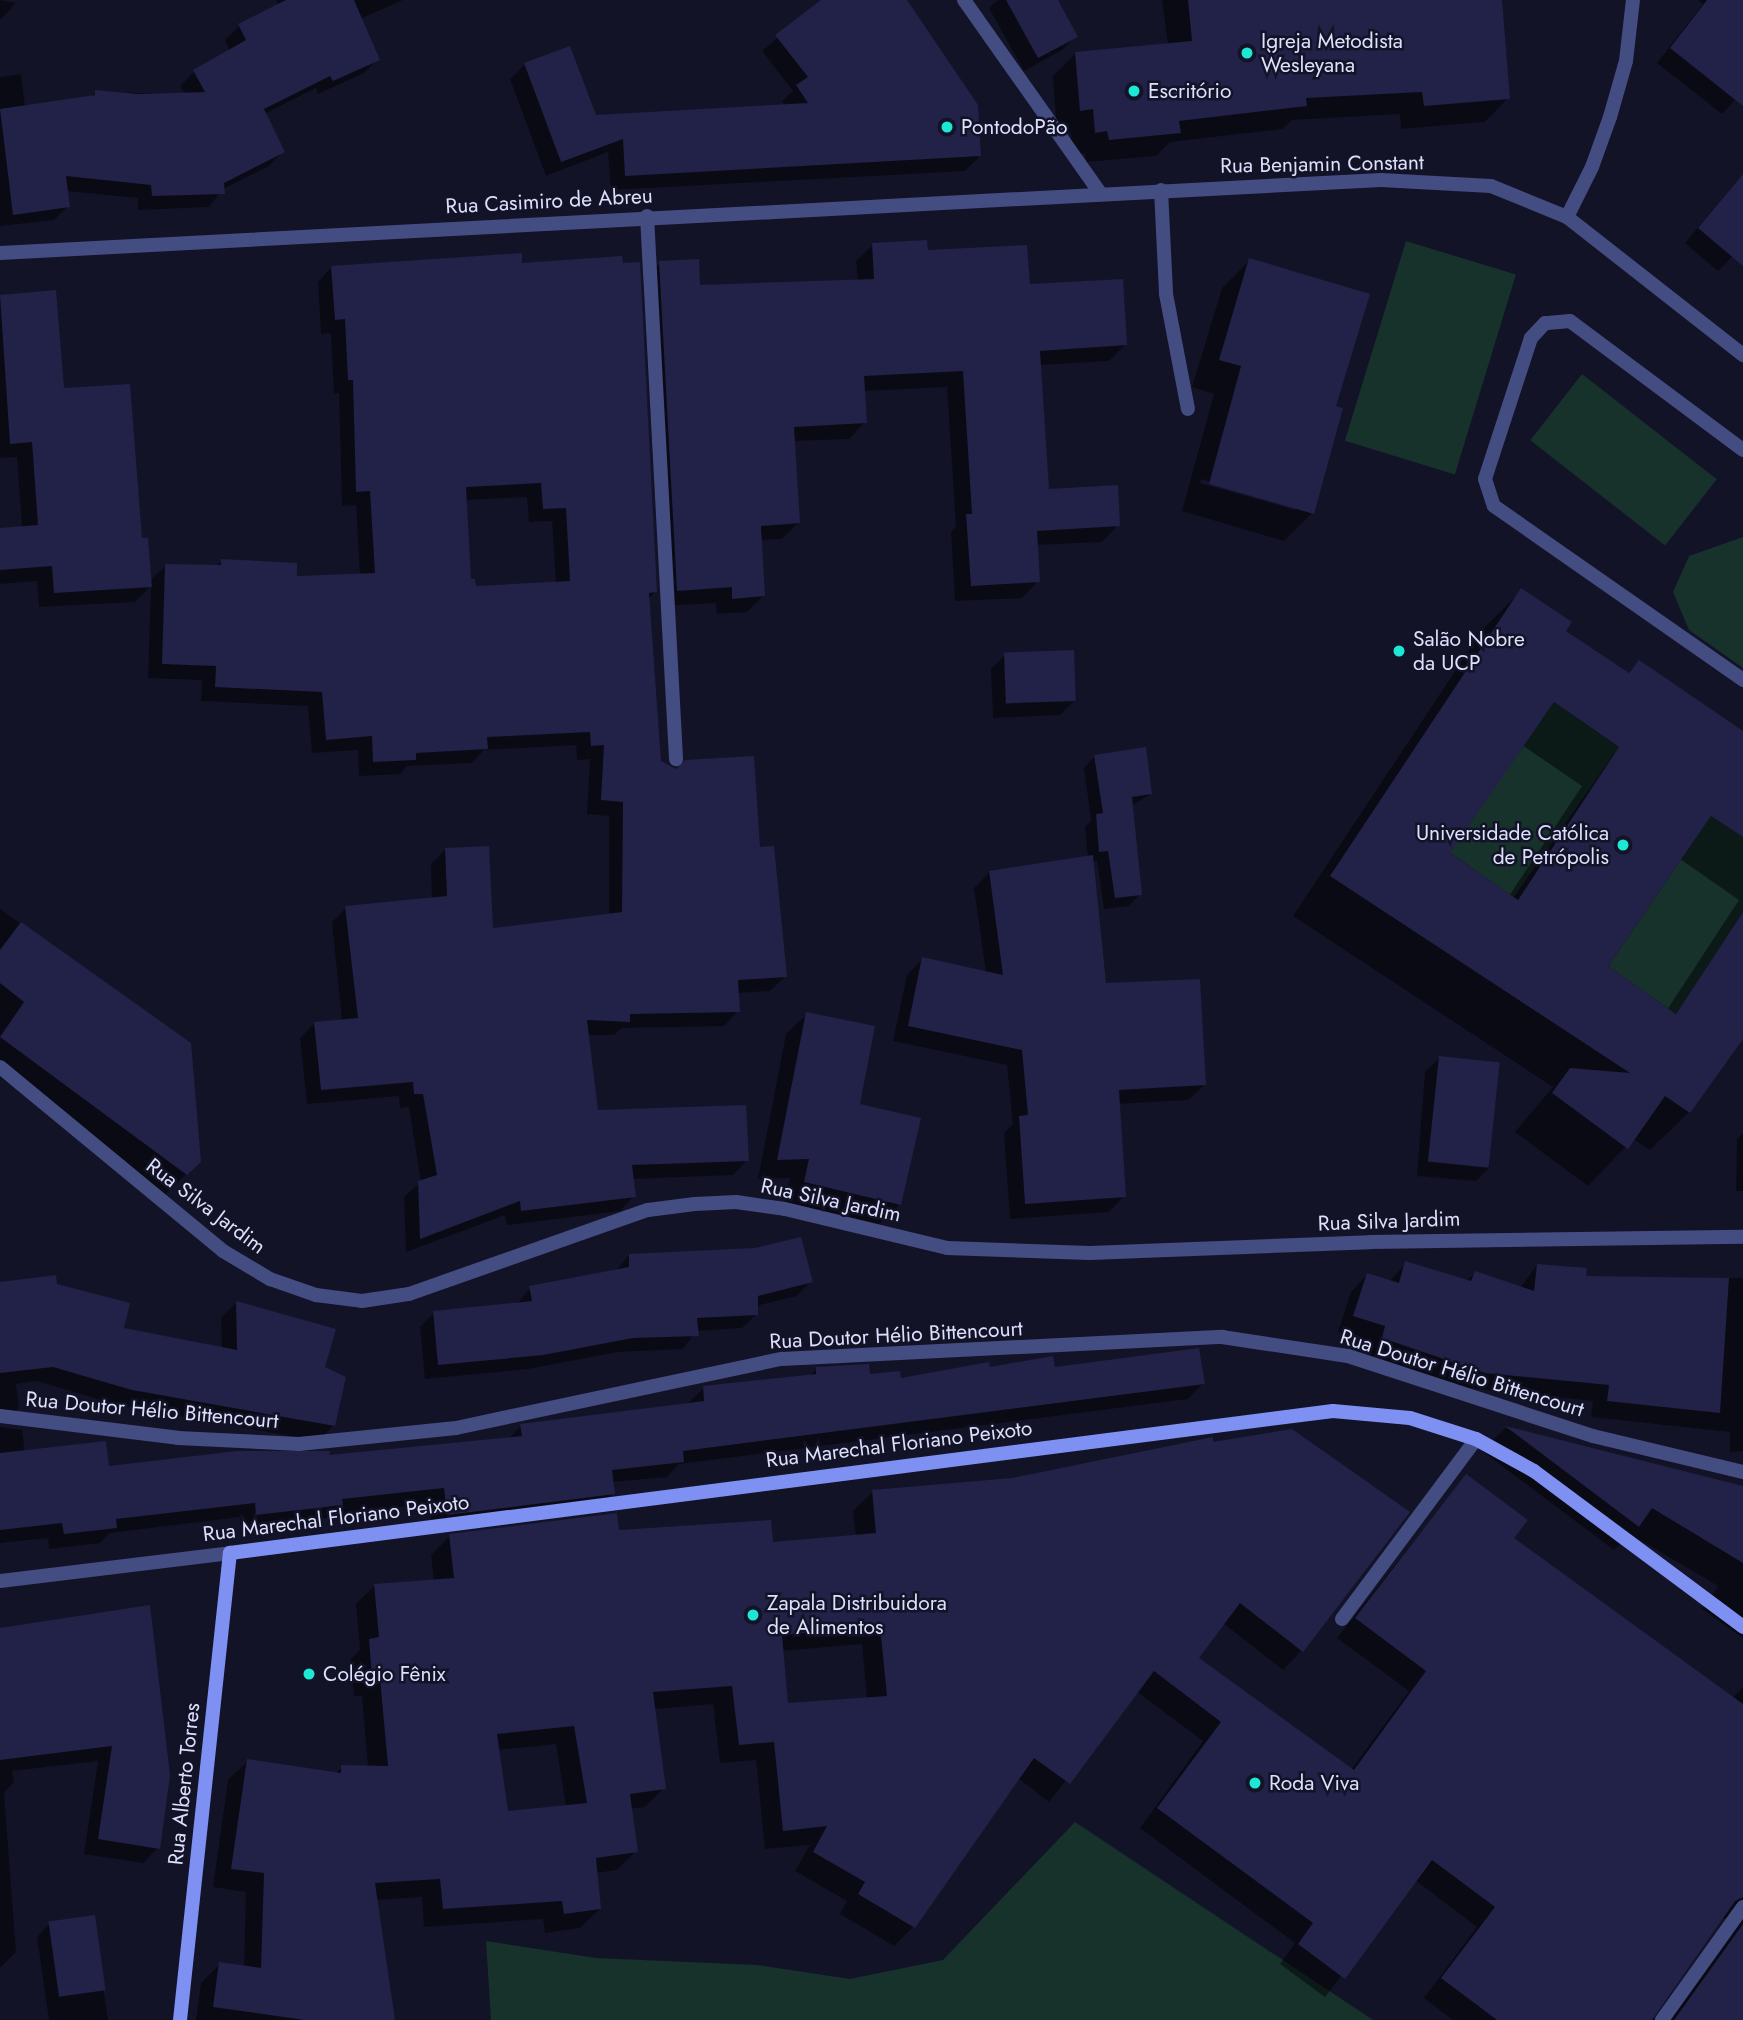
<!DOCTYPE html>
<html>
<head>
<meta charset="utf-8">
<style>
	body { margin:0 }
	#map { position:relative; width:1743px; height:2020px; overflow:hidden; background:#131328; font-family:Jost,sans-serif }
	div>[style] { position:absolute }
	.green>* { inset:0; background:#17312b; transform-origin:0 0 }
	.shadow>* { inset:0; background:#0007 }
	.building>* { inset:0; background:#222147; transform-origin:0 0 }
	.service>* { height:14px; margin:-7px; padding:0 7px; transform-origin:7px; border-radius:7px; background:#434d82 }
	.minor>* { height:14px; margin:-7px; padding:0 7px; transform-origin:7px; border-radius:7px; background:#434d82 }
	.tertiary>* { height:14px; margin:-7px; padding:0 7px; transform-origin:7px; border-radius:7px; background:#434d82 }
	.secondary>* { height:14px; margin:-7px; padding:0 7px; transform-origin:7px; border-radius:7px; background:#7e91f2 }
	.dots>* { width:19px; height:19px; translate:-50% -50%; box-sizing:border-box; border:4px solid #131328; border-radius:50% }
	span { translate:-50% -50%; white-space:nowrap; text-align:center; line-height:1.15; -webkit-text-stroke:5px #131328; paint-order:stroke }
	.poi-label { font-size:21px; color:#dde0fc }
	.left { translate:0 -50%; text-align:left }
	.right { translate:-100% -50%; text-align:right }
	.street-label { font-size:21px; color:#dde0fc }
</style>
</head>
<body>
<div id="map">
	<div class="green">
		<div style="left:1406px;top:241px;width:115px;height:209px;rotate:17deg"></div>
		<div style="left:1582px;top:374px;width:171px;height:84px;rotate:38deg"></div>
		<div style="clip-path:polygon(1743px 537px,1743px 668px,1689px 630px,1673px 592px,1689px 556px)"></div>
		<div style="left:1554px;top:702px;width:79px;height:183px;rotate:35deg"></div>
		<div style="clip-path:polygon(1711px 816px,1743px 837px,1743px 912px,1676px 1014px,1608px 966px)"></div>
		<div style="clip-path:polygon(1075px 1822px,1373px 2020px,491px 2020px,486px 1941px,596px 1958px,757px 1965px,850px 1979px,943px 1960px)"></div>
	</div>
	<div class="shadow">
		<div style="clip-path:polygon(0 0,16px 3px,0 20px)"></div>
		<div style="clip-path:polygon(276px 0,403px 0,360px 19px,378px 59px,364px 73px,318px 94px,316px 88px,264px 114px,283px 151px,269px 166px,223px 189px,209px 207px,138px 210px,138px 198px,66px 191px,68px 206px,54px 220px,0 226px,0 77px,21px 74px,25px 107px,91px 97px,96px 92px,185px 94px,180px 86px,194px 72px,230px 51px,225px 40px,239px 26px,279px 6px)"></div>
		<div style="clip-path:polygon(824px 0,905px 0,980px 156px,965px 171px,611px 190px,608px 152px,546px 176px,510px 79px,525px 64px,594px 117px,786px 106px,782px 101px,793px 91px,762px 51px)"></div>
		<div style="clip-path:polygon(998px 0,1056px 0,1076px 36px,1062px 50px,1024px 71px,989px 8px)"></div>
		<div style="clip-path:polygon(1162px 0,1500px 0,1508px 98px,1485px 122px,1401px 129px,1400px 114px,1292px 120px,1282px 129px,1170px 142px,1156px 156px,1086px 162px,1085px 153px,1072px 155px,1071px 132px,1057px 133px,1053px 76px,1076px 53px,1168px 45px)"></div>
		<div style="clip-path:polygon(1698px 0,1743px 0,1743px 91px,1722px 114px,1657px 63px,1703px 4px)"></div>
		<div style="clip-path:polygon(1743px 174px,1743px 257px,1732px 257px,1718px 271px,1685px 243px)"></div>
		<div style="clip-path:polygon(873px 245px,926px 252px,1028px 286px,1125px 345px,1109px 361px,1039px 365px,1047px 491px,1118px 525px,1102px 542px,1036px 545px,1038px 581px,1022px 598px,955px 601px,951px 532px,956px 527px,947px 387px,863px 391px,865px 422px,849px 439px,793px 441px,798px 523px,782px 539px,760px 540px,763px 596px,747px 612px,717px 614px,716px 603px,661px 606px,643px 279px,660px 263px,699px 287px,858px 282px,856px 261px)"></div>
		<div style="clip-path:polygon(evenodd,1250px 260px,1334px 407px,1312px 513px,1284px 541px,1182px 511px,1214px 394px,1192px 387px,1222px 288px,1250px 260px,1201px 479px,1296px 507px,1296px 510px,1200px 483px,1201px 479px)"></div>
		<div style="clip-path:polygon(evenodd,521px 265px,656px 591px,647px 600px,660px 763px,758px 849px,785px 977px,770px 991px,737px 993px,738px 1011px,724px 1026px,622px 1028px,614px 1035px,587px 1035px,596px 1112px,747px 1160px,733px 1175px,632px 1179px,634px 1196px,620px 1211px,507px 1225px,505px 1215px,406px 1252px,404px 1197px,421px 1182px,409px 1107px,400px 1108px,399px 1096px,307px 1104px,300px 1038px,315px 1023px,342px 1021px,332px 922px,346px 908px,432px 899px,431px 864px,445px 850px,491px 930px,609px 915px,609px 816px,587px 814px,590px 759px,577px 760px,576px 745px,484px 750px,472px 763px,407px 766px,400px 774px,359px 776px,358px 750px,312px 753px,308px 706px,201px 701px,202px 680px,148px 678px,151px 586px,135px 602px,39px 607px,37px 581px,0 584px,0 530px,22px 528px,17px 457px,0 458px,0 297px,55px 292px,62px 390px,141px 540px,150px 581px,165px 566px,215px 567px,222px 561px,295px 578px,360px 575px,356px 505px,342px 506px,339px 393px,334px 394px,331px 333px,321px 334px,318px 282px,332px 267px,521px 265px,527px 497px,529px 522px,552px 521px,556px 583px,474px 588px,470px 581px,465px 500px,527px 497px)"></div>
		<div style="clip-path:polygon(evenodd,1521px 591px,1564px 632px,1627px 674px,1639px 662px,1743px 733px,1743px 1036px,1689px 1112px,1650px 1150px,1633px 1139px,1588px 1186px,1515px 1132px,1553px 1087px,1293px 916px,1483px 629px,1521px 591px,1522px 745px,1582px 786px,1509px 896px,1448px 853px,1522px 745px,1521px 591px,1680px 859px,1739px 900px,1667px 1010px,1606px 966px,1680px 859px)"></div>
		<div style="clip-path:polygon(1005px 655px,1074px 701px,1060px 715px,993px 718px,991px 669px)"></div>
		<div style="clip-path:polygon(1095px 756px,1151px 794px,1131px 806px,1140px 894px,1129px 906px,1104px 909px,1097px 861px,1092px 862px,1105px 985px,1204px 1085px,1189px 1100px,1118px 1104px,1124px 1196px,1109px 1212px,1010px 1219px,1004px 1133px,1013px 1124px,1007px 1065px,893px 1041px,907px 975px,923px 959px,986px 973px,974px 888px,990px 872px,1088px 858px,1085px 827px,1091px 820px,1084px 768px)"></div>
		<div style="clip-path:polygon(0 909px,190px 1044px,200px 1161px,162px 1197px,0 1077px)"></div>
		<div style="clip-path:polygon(807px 1014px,858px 1105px,900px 1204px,879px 1224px,785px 1202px,790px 1178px,758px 1179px,786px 1034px)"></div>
		<div style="clip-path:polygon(1439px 1058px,1490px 1167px,1476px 1181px,1417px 1176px,1425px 1072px)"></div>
		<div style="clip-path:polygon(1743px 1133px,1743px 1191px,1736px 1191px,1737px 1139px)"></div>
		<div style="clip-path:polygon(629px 1255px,811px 1281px,797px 1296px,756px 1306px,757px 1314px,742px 1328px,696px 1331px,683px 1349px,618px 1352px,528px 1369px,425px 1379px,420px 1327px,434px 1313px,517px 1304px,530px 1288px,615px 1272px)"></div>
		<div style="clip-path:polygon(1406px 1263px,1466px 1282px,1475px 1273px,1520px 1288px,1537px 1265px,1584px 1278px,1743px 1278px,1743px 1451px,1730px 1452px,1730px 1432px,1591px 1417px,1593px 1401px,1468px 1388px,1367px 1354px,1370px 1343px,1338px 1332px,1351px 1292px,1367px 1275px,1389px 1282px)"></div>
		<div style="clip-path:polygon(0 1283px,56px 1285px,122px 1330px,222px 1349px,221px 1318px,236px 1303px,323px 1368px,334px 1425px,318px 1441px,117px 1405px,37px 1381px,16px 1384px,19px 1408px,0 1423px)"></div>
		<div style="clip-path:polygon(817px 1369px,899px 1380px,989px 1369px,1054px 1369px,1203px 1384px,1188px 1399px,679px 1464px,667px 1477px,612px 1482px,613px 1493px,598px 1508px,432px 1530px,430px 1503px,241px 1530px,240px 1517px,110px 1533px,100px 1543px,49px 1549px,48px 1538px,0 1543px,0 1427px,22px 1430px,25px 1452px,108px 1468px,327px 1457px,508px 1439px,521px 1426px,688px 1403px,704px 1388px,809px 1376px)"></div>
		<div style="clip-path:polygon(1505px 1428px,1743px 1487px,1743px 1638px,1702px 1609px,1718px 1586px,1630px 1534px,1614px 1550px,1482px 1451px)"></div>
		<div style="clip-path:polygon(evenodd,1211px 1439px,1302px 1650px,1283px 1670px,1223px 1623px,1197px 1658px,1351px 1770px,1409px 1691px,1337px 1638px,1466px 1476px,1512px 1538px,1732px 1698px,1743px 1687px,1743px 2020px,1670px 2020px,1730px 1918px,1721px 1919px,1652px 2014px,1654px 2020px,1453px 2020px,1424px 1998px,1477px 1927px,1415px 1880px,1325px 1997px,1280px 1964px,1295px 1943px,1140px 1828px,1203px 1741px,1136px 1691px,1049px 1802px,1018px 1778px,913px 1927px,894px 1946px,840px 1914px,847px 1901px,795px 1871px,810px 1845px,765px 1849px,756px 1760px,720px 1763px,713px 1704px,654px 1709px,664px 1788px,645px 1807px,630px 1809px,636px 1851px,617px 1870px,596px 1873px,600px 1909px,580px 1928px,545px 1933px,543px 1919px,424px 1927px,422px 1897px,376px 1900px,393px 2020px,196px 2020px,201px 1983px,220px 1964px,244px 1967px,246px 1892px,213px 1887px,228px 1780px,248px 1761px,335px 1774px,342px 1767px,368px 1767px,362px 1696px,354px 1696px,351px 1659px,360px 1650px,356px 1604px,375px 1585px,434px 1581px,431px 1555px,450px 1536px,617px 1532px,771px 1544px,856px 1537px,853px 1511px,873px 1492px,1013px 1479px,1211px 1439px,862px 1644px,867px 1699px,787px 1705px,781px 1651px,862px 1644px,1211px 1439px,556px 1744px,566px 1807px,507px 1813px,498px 1750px,556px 1744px)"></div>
		<div style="clip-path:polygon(148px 1607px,158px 1848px,143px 1863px,84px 1854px,98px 1761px,12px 1771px,14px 1782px,4px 1793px,16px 1952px,0 1968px,0 1630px)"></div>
		<div style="clip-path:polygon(93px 1917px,108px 2020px,49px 2020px,37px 1937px,50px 1923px)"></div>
	</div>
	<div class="building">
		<div style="clip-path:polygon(286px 0,354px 0,380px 60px,333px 81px,330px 76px,264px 109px,285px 152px,224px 183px,225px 194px,152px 196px,151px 185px,66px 176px,70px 207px,13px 215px,0 109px,95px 95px,95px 90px,138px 94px,205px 92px,193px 70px,246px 40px,238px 24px)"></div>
		<div style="clip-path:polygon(821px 0,907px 0,978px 105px,981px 156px,625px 176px,623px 139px,561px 162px,524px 63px,570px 46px,596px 115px,808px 103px,796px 85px,808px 77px,775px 35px)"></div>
		<div style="clip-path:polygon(1006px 0,1058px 0,1078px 37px,1038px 58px)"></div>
		<div style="clip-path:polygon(1188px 0,1502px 0,1510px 99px,1424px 106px,1422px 92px,1306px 98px,1307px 106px,1179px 121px,1181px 133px,1109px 140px,1107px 131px,1095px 133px,1093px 109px,1080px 111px,1075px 52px,1192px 41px)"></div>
		<div style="clip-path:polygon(1707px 0,1743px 0,1743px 106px,1670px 48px)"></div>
		<div style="clip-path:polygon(1743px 174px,1743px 266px,1698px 228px)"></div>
		<div style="clip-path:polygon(927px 240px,928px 250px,1027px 245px,1030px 284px,1123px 279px,1127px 345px,1040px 351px,1049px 489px,1118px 485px,1120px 526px,1037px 531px,1040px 582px,971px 586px,966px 514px,972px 514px,963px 371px,864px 376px,867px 423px,794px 427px,800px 523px,761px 526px,765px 596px,732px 599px,732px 587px,677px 591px,659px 261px,699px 259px,700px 285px,874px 279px,872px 243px)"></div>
		<div style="clip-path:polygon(evenodd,522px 253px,522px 263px,622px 256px,623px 263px,640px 262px,657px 592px,649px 593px,661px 761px,676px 769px,685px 760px,754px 756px,760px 847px,774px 846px,787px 977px,738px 980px,740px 1012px,630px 1014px,630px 1022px,587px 1020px,598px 1110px,746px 1105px,749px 1161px,632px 1165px,636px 1197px,521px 1211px,520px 1201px,420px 1239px,418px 1181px,437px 1175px,423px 1094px,414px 1094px,413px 1082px,321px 1090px,314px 1022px,358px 1018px,345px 906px,447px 896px,445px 848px,489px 846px,493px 928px,622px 912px,623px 802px,601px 800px,604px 745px,591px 746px,590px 732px,487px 737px,488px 749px,416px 753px,416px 760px,373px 762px,372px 736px,326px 740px,322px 692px,215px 687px,216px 666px,162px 664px,165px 564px,221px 565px,221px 559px,297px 563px,297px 576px,375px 573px,370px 491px,356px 492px,353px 380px,348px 380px,345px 319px,335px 320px,331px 266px,522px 253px,541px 483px,543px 509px,566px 508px,570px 581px,476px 586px,475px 579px,471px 579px,466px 487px,541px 483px)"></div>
		<div style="clip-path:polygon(1249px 258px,1370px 294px,1336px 406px,1343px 408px,1314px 514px,1209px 484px,1241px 366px,1219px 360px)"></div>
		<div style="clip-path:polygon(56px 290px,64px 388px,130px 384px,142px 538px,148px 538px,152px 587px,54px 593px,52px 566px,0 570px,0 528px,38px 525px,32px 442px,10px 444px,0 295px)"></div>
		<div style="clip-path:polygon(evenodd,1521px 588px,1572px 622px,1566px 631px,1629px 673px,1639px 660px,1743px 731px,1743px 837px,1711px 816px,1608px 966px,1676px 1014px,1743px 912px,1743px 1039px,1690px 1113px,1665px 1096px,1628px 1149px,1552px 1093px,1570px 1068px,1630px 1073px,1330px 876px,1521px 588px,1554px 702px,1619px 747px,1518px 900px,1450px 853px,1554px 702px)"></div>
		<div style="left:1074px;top:650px;width:51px;height:70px;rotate:88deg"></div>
		<div style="clip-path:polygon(1146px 747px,1152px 794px,1132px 797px,1142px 895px,1115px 898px,1108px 851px,1099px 852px,1096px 814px,1103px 813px,1094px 755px)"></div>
		<div style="clip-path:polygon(1093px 855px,1106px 983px,1200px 979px,1206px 1085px,1119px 1090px,1126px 1197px,1025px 1204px,1019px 1116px,1028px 1115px,1022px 1050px,908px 1026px,922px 957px,1003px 975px,989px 871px)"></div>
		<div style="clip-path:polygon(21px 922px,191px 1043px,201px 1162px,187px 1175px,0 1037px,24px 1002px,0 983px,0 950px)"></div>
		<div style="clip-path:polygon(806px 1012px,875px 1026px,860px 1104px,921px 1118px,901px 1205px,804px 1182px,809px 1159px,777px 1160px)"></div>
		<div style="left:1439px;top:1056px;width:61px;height:106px;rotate:6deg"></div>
		<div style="clip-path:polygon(801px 1237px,813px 1282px,758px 1296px,758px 1315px,697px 1318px,699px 1336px,633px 1338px,543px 1355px,438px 1365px,433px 1311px,532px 1301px,529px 1286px,629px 1267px,629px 1254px,755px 1248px)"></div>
		<div style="clip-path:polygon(1405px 1261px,1471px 1281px,1475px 1271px,1534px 1291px,1537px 1264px,1587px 1268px,1586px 1276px,1729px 1278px,1720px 1413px,1607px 1401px,1609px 1385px,1485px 1373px,1382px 1338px,1385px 1326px,1353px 1316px,1367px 1273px,1399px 1283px)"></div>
		<div style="clip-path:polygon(56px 1275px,57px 1284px,130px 1303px,124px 1328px,237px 1350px,236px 1301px,336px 1329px,325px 1367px,346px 1377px,335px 1426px,132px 1390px,53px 1367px,0 1373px,0 1282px)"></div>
		<div style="clip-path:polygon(1199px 1348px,1205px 1384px,683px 1451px,684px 1462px,612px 1470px,615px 1494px,447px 1515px,444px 1488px,342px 1499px,343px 1505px,256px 1515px,255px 1503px,116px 1519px,117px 1528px,64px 1534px,62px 1523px,0 1530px,0 1453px,106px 1441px,109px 1466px,237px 1451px,330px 1451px,329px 1455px,522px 1436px,520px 1424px,704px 1401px,703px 1386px,816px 1374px,816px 1367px,869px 1364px,870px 1374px,900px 1371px,901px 1378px,989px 1362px,990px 1367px,1053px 1356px,1055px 1367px)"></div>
		<div style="clip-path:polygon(1505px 1426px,1743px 1486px,1743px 1563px,1652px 1508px,1639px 1527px)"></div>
		<div style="clip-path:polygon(evenodd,1292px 1429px,1410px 1512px,1303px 1652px,1240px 1603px,1199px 1658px,1354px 1770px,1426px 1671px,1355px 1618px,1466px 1474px,1528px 1520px,1514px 1538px,1743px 1704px,1743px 1897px,1735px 1901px,1652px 2020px,1497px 2020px,1441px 1978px,1495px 1907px,1432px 1860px,1345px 1979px,1298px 1944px,1313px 1923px,1157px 1808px,1221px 1722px,1154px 1671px,1070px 1784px,1034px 1758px,915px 1928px,858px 1894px,865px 1882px,813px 1852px,827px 1826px,783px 1831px,774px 1742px,739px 1745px,732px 1686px,653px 1692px,666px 1789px,630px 1794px,638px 1852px,596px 1858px,601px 1909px,564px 1914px,562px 1901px,443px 1909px,440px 1879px,375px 1883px,395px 2020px,305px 2020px,213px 2007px,219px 1962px,261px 1968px,264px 1873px,231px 1869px,247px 1759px,341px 1773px,341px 1765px,388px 1766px,380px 1678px,372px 1678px,369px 1639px,379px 1637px,374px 1584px,454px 1578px,449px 1534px,617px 1513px,619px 1530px,771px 1520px,773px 1542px,876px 1533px,872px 1490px,1012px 1478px,1213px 1437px,1213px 1442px,1292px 1429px,880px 1626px,887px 1696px,788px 1703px,782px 1635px,880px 1626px,1292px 1429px,574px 1726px,587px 1803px,508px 1811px,497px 1734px,574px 1726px)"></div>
		<div style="clip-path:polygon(150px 1605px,170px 1775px,160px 1849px,98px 1839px,112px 1746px,0 1760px,0 1628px)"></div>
		<div style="left:95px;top:1915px;width:76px;height:47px;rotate:82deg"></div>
		<div style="clip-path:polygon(1743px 1924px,1743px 2020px,1674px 2020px)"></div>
	</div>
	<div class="service">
		<div style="left:1161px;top:190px;width:104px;rotate:87.2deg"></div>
		<div style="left:1166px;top:294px;width:117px;rotate:79.2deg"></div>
		<div style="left:647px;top:216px;width:544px;rotate:86.94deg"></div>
		<div style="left:1567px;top:217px;width:56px;rotate:-63.4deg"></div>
		<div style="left:1592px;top:167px;width:53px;rotate:-70.2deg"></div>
		<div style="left:1610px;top:117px;width:58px;rotate:-74.1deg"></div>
		<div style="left:1626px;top:61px;width:61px;rotate:-83.5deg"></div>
		<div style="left:1743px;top:450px;width:216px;rotate:-143.3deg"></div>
		<div style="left:1570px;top:321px;width:25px;rotate:175deg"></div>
		<div style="left:1545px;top:323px;width:21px;rotate:133deg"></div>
		<div style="left:1531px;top:338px;width:148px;rotate:108.1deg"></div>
		<div style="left:1485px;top:479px;width:28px;rotate:72deg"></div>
		<div style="left:1494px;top:506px;width:304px;rotate:34.9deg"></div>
		<div style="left:1342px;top:1619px;width:224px;rotate:-53.3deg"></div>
		<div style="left:1662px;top:2020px;width:139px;rotate:-54.4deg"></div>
	</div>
	<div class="minor">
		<div style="left:964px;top:0;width:236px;rotate:54.8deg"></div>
		<div style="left:0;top:253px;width:1383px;rotate:-3.03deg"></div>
		<div style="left:1381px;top:180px;width:110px;rotate:3.1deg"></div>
		<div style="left:1491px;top:186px;width:82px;rotate:22.2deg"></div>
		<div style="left:1567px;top:217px;width:224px;rotate:38.1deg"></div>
		<div style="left:0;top:1416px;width:179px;rotate:7deg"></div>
		<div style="left:178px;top:1438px;width:121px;rotate:2.8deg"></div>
		<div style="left:299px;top:1444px;width:158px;rotate:-5.8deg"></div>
		<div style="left:456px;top:1428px;width:333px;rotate:-12deg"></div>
		<div style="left:782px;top:1359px;width:441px;rotate:-2.9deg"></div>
		<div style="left:1222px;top:1337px;width:127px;rotate:8.6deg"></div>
		<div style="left:1348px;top:1356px;width:258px;rotate:18.1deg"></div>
		<div style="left:1593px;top:1436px;width:154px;rotate:13.5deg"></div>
		<div style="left:0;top:1581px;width:232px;rotate:-6.9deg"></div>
	</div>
	<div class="tertiary">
		<div style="left:0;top:1067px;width:289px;rotate:39.5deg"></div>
		<div style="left:223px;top:1251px;width:55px;rotate:30.8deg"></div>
		<div style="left:270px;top:1279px;width:49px;rotate:19.2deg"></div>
		<div style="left:316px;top:1295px;width:46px;rotate:7.4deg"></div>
		<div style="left:362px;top:1301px;width:48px;rotate:-8.5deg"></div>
		<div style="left:409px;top:1294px;width:253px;rotate:-19.4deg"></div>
		<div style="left:648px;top:1210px;width:47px;rotate:-7.3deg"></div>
		<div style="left:695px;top:1204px;width:41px;rotate:-2.8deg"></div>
		<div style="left:736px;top:1202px;width:49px;rotate:8.1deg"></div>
		<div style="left:785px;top:1209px;width:167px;rotate:13.5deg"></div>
		<div style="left:947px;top:1248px;width:143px;rotate:2deg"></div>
		<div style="left:1090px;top:1253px;width:280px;rotate:-2.2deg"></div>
		<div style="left:1370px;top:1242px;width:373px;rotate:-0.8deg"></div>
	</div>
	<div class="secondary">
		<div style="left:180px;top:2020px;width:470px;rotate:-83.9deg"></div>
		<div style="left:230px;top:1553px;width:1112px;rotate:-7.34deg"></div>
		<div style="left:1333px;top:1411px;width:77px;rotate:5.2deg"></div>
		<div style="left:1410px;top:1418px;width:69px;rotate:17.7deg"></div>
		<div style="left:1476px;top:1439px;width:66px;rotate:28.9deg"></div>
		<div style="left:1534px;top:1471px;width:261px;rotate:36.7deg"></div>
	</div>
	<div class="dots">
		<div style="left:1247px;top:53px;background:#1de8d6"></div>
		<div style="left:1134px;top:91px;background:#1de8d6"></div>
		<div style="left:947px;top:127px;background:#1de8d6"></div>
		<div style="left:1399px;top:651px;background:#1de8d6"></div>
		<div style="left:1623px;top:845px;background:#1de8d6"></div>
		<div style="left:753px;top:1615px;background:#1de8d6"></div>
		<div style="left:309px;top:1674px;background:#1de8d6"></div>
		<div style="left:1255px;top:1783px;background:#1de8d6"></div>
	</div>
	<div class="poi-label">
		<span class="left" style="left:1261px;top:53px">Igreja Metodista<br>Wesleyana</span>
		<span class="left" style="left:1148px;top:91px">Escritório</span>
		<span class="left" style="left:961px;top:127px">PontodoPão</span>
		<span class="left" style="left:1413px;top:651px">Salão Nobre<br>da UCP</span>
		<span class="right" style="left:1609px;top:845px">Universidade Católica<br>de Petrópolis</span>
		<span class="left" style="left:767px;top:1615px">Zapala Distribuidora<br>de Alimentos</span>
		<span class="left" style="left:323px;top:1674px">Colégio Fênix</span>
		<span class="left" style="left:1269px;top:1783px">Roda Viva</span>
	</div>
	<div class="street-label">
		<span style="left:1322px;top:164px;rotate:-1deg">Rua Benjamin Constant</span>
		<span style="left:549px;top:201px;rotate:-3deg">Rua Casimiro de Abreu</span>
		<span style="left:831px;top:1200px;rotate:12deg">Rua Silva Jardim</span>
		<span style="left:206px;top:1206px;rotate:37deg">Rua Silva Jardim</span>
		<span style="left:1389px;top:1221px;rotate:-2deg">Rua Silva Jardim</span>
		<span style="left:896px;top:1335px;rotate:-3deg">Rua Doutor Hélio Bittencourt</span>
		<span style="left:1462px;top:1373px;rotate:17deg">Rua Doutor Hélio Bittencourt</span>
		<span style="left:152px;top:1410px;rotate:5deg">Rua Doutor Hélio Bittencourt</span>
		<span style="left:899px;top:1444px;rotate:-7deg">Rua Marechal Floriano Peixoto</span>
		<span style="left:336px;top:1518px;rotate:-7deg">Rua Marechal Floriano Peixoto</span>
		<span style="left:184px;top:1784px;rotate:-84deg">Rua Alberto Torres</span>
	</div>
</div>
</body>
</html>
